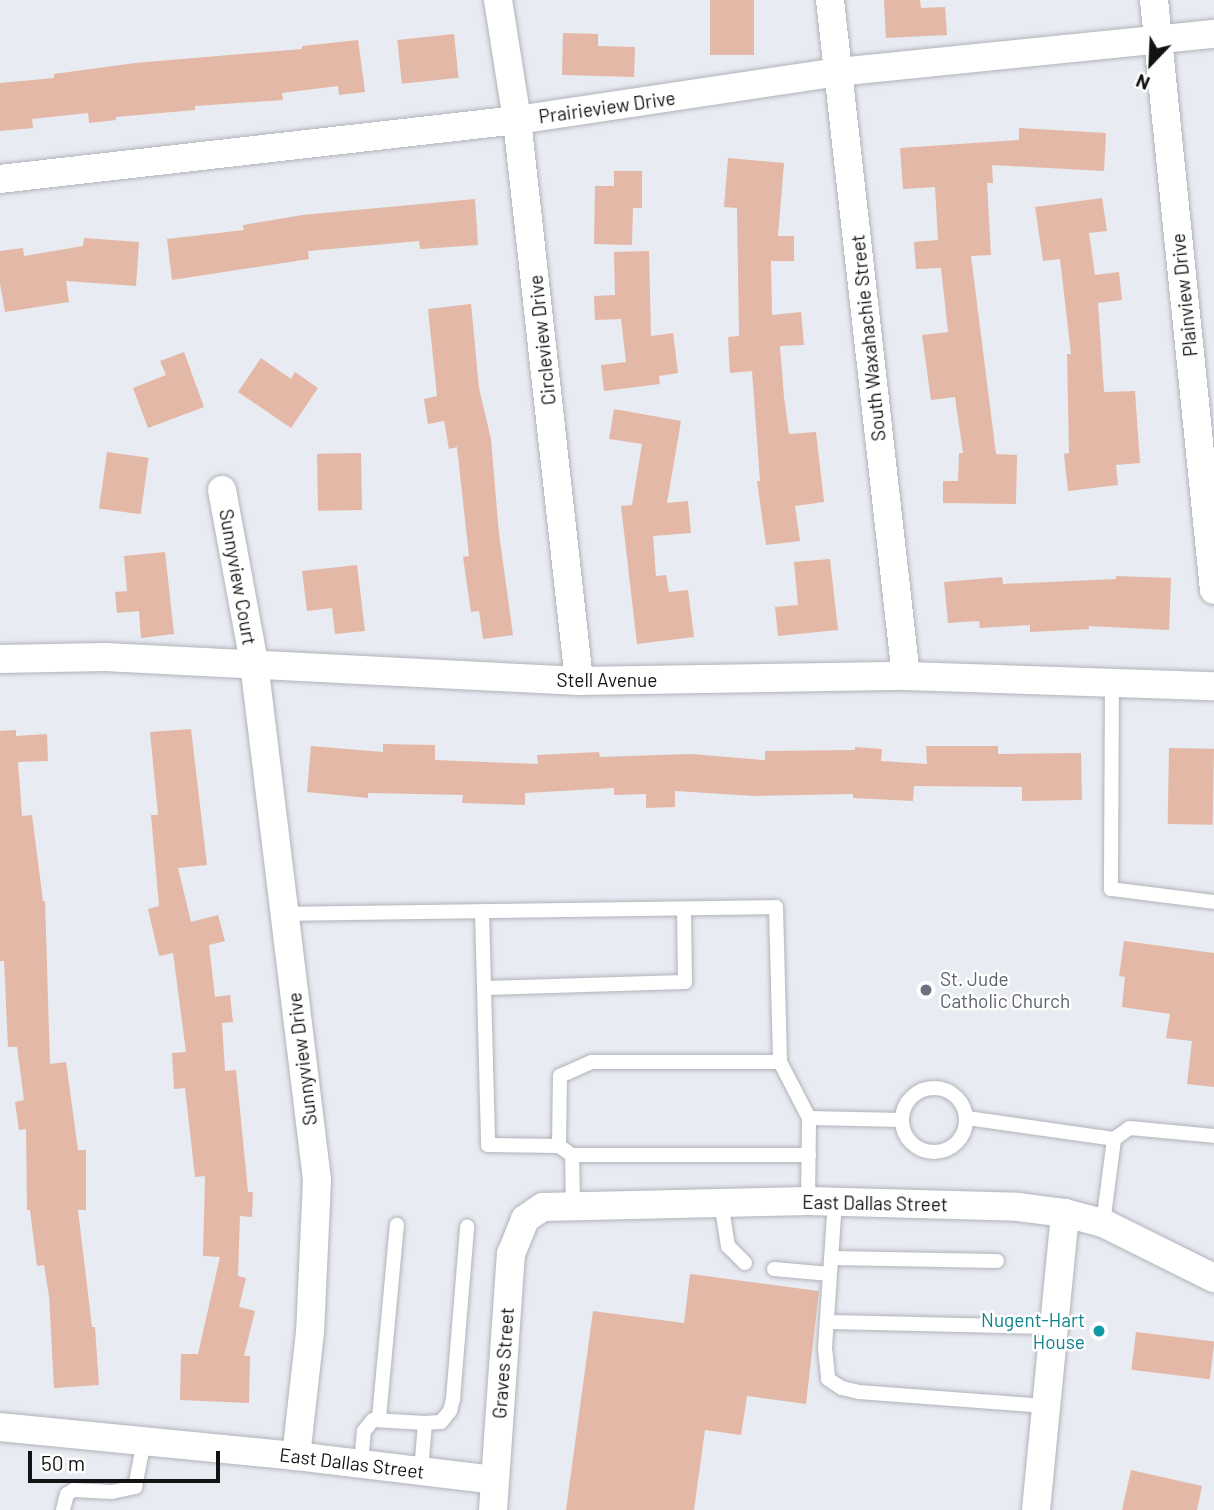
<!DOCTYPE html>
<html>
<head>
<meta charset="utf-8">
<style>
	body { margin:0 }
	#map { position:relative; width:1214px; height:1510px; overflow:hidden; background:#e8ebf2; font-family:Barlow,sans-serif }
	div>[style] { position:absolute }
	.building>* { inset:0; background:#e4b8a6; transform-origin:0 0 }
	.roads { filter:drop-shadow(0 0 2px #b1b3ba) drop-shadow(0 0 2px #b1b3ba) }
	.service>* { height:14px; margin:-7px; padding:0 7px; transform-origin:7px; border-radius:7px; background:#fff }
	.service>.ring { margin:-7px; padding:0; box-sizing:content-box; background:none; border:14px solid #fff; border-radius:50% }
	.minor>* { height:28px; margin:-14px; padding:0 14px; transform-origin:14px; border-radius:14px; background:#fff }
	.dots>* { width:19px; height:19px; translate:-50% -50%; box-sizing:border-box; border:4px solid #fff; border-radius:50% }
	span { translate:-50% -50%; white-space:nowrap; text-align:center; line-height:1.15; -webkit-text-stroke:5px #fff; paint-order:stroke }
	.street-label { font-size:19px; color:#121315 }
	.worship-label { font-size:19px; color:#5b616d }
	.left { translate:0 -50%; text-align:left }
	.culture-label { font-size:19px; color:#0d838f }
	.right { translate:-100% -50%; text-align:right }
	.north { position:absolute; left:1116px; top:28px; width:70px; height:70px; -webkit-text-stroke:5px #fff; paint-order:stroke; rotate:203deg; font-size:19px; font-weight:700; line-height:28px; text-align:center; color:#121315 }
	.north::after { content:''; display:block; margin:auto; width:24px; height:32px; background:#121315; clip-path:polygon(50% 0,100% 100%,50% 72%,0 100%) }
	.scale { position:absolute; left:28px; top:1451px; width:192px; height:32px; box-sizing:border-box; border:4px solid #121315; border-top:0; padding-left:9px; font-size:21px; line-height:24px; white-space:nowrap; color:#121315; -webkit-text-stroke:5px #fff; paint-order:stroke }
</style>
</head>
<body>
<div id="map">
	<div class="building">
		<div style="left:710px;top:0;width:44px;height:55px"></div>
		<div style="clip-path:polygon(884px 0,920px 0,921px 8px,945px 7px,947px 35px,886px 38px)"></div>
		<div style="clip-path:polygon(563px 33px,598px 34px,598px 46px,635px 47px,634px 77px,562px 75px)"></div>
		<div style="left:454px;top:34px;width:44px;height:57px;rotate:84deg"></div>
		<div style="clip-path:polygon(358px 40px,365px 92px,339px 95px,338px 86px,282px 93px,283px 100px,195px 106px,195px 110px,116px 117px,116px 120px,89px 123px,88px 113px,32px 119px,33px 128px,0 131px,0 83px,54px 78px,54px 74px,135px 63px,302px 49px,302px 46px)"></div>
		<div style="clip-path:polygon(1019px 128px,1106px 133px,1104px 171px,992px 165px,993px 183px,987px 183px,991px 255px,971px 256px,996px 454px,1017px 455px,1016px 504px,943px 503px,943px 481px,958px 481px,959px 453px,963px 453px,955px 397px,931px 400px,922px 335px,948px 332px,941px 268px,916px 269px,914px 242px,938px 240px,935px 187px,903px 189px,900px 148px,1019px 140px)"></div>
		<div style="clip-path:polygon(728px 158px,784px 163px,778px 236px,794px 236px,794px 261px,771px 261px,772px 315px,801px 312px,804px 345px,780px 346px,784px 397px,789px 434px,816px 432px,824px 502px,795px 506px,800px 541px,766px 545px,757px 481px,760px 481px,752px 371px,730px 373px,728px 337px,739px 336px,737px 208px,724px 207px)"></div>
		<div style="clip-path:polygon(614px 171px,642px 171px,642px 208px,633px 208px,632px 245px,594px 244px,595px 186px,614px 186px)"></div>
		<div style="clip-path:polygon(1102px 198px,1107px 231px,1089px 233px,1095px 275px,1119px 272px,1122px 300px,1098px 303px,1104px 392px,1135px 391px,1140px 463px,1116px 465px,1118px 485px,1068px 491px,1064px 454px,1069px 453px,1067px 354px,1071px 354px,1060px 259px,1043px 261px,1035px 207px)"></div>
		<div style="clip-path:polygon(475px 199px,478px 245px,420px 249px,419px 241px,308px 251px,309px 259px,172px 280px,167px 239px,244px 230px,243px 225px,302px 215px)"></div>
		<div style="clip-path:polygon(84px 238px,139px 242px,136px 286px,66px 281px,69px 302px,5px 312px,0 283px,0 251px,23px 248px,24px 256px,83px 246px)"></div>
		<div style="clip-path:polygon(649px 251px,651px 336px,673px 333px,678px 373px,659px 376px,660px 384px,604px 391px,601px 365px,626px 362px,621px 319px,595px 320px,594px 296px,615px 295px,614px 252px)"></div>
		<div style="clip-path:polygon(471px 304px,479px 388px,491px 439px,499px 534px,513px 635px,483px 639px,479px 611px,471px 612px,463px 557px,469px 556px,457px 447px,449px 449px,444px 421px,428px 424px,424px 399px,437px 396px,428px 309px)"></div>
		<div style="clip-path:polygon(184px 352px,204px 407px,148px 428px,133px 388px,166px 375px,160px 361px)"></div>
		<div style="clip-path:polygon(261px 358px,291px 379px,295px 372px,318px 388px,291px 428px,238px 392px)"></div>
		<div style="clip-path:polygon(614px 409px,681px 421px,667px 503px,688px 501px,691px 533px,653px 536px,656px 576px,666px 575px,669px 592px,688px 590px,694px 637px,637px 644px,621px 506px,632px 505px,642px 444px,609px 439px)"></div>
		<div style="left:107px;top:452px;width:42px;height:57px;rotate:8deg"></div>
		<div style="left:361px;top:453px;width:57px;height:44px;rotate:89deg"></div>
		<div style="clip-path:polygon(165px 552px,174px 634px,141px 638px,139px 611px,117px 613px,115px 592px,127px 591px,124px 556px)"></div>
		<div style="clip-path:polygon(830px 559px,838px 630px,778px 636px,775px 607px,798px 605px,794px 562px)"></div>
		<div style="clip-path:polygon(357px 565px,365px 631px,335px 634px,332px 608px,307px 611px,302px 571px)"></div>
		<div style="clip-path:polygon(1116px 576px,1171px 578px,1169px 630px,1089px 626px,1089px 629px,1030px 632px,1030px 625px,980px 628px,979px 621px,948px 623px,944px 582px,1002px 577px,1003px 584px,1116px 579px)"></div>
		<div style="clip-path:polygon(191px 729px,207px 865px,178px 868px,191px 922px,218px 915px,225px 941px,209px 945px,215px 997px,230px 995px,233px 1022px,222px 1023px,225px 1071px,236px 1070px,248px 1192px,253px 1192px,252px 1217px,240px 1216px,238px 1276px,246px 1278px,239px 1307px,255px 1311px,244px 1356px,250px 1356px,249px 1403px,180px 1400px,181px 1354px,198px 1354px,220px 1257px,203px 1256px,205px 1176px,195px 1177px,185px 1088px,174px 1089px,172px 1053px,186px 1052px,173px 953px,159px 956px,148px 909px,159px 906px,151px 815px,158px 815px,150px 732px)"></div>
		<div style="clip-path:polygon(16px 730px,16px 736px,47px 734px,48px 761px,18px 762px,22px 816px,32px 815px,43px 901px,45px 901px,50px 1064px,66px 1062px,78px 1150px,86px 1150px,86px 1210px,78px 1210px,92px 1327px,95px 1327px,99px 1385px,54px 1388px,49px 1296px,44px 1265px,37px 1266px,30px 1210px,27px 1210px,26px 1129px,19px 1130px,15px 1102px,24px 1100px,17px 1047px,8px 1047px,4px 961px,0 961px,0 731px)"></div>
		<div style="clip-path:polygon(383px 744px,435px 745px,435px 760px,538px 764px,537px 755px,599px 752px,600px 757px,691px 754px,765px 760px,765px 751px,855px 750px,855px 747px,882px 749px,881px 761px,927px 764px,926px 746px,998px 746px,998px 754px,1081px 753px,1082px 800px,1022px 801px,1022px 787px,914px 786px,913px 801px,853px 798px,853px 794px,755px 796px,675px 791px,675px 807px,646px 808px,646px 794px,614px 795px,614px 788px,525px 793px,525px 805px,462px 803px,463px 795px,368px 793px,368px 798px,307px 792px,311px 746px,383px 752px)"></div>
		<div style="left:1169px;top:748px;width:45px;height:76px;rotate:1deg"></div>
		<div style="clip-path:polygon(1124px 941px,1214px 953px,1214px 1087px,1187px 1084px,1192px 1041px,1166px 1038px,1170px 1014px,1122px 1007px,1125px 977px,1119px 976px)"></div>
		<div style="clip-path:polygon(690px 1274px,819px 1291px,806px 1404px,747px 1396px,741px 1435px,705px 1430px,694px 1510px,566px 1510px,593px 1311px,684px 1323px)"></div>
		<div style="left:1136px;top:1332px;width:79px;height:38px;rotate:7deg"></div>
		<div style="clip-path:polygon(1131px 1470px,1202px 1486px,1197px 1510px,1122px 1510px)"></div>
	</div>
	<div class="roads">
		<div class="service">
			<div style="left:1112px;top:683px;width:206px;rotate:90.3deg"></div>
			<div style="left:1111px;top:889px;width:104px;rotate:7.2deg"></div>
			<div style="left:482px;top:911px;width:234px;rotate:88.5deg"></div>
			<div style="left:488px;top:1145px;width:71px;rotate:0.8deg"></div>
			<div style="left:559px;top:1146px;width:16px;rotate:35deg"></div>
			<div style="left:284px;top:914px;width:492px;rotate:-0.8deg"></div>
			<div style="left:776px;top:907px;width:155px;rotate:88.5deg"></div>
			<div style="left:780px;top:1062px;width:63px;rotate:62.6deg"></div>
			<div style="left:485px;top:988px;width:200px;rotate:-1.7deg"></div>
			<div style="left:685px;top:982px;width:73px;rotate:-90.8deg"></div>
			<div class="ring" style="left:902px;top:1088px;width:50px;height:50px"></div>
			<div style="left:967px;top:1118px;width:148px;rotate:8.1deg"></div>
			<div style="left:559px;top:1146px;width:70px;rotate:-89.2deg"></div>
			<div style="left:560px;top:1076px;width:34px;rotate:-24deg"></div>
			<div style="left:591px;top:1062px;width:189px"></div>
			<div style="left:808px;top:1201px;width:83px;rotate:-89.3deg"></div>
			<div style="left:809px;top:1118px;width:93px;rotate:1.2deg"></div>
			<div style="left:835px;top:1201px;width:147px;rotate:93.9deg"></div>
			<div style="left:825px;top:1348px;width:31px;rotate:84deg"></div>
			<div style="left:828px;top:1379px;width:17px;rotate:33deg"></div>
			<div style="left:842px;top:1388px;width:17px;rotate:13deg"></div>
			<div style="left:859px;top:1392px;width:187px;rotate:4.3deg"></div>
			<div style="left:721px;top:1202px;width:45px;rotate:81deg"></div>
			<div style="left:728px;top:1246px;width:24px;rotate:45deg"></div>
			<div style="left:573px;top:1205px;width:50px;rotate:-91.1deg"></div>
			<div style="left:572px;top:1155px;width:237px"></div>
			<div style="left:1103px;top:1223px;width:85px;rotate:-82.5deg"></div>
			<div style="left:1114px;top:1139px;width:19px;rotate:-35deg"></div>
			<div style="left:1130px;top:1128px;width:84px;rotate:5.4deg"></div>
			<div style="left:831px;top:1258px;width:166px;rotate:1deg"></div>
			<div style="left:774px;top:1269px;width:56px;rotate:5.1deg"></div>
			<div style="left:827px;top:1322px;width:225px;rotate:1.3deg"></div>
			<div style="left:379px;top:1418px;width:194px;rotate:-84.7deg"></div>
			<div style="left:361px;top:1464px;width:33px;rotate:-85deg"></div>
			<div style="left:364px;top:1431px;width:14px;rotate:-51deg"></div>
			<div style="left:373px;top:1420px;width:52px;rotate:3.3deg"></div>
			<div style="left:421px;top:1471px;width:48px;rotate:-85.2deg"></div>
			<div style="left:425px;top:1423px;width:16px;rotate:-4deg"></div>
			<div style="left:441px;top:1422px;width:14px;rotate:-51deg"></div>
			<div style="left:450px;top:1411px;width:12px;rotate:-76deg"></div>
			<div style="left:453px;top:1399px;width:173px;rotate:-85.3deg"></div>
			<div style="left:63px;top:1510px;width:16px;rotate:-76deg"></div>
			<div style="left:67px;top:1494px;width:8px;rotate:-30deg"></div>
			<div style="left:74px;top:1490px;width:38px;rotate:3deg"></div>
			<div style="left:112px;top:1492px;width:24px;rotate:-12deg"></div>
			<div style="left:135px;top:1487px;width:47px;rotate:-78.9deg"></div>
		</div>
		<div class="minor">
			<div style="left:498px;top:0;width:121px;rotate:81deg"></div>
			<div style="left:517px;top:120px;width:564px;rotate:83.69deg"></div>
			<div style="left:830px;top:0;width:680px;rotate:83.59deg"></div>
			<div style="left:1154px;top:0;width:593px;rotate:84.19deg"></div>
			<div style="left:0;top:179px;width:520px;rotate:-6.51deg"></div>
			<div style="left:517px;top:120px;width:325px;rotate:-8.5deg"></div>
			<div style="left:838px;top:72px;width:378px;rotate:-5.8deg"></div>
			<div style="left:222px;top:490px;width:176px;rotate:79.5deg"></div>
			<div style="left:254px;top:663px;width:521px;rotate:83.05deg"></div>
			<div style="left:317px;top:1180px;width:152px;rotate:92.6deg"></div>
			<div style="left:310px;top:1332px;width:125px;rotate:96.4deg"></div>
			<div style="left:0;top:659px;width:105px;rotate:-1.1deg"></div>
			<div style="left:105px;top:657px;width:475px;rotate:2.9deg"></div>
			<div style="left:579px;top:681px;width:327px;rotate:-0.9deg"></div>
			<div style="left:906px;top:676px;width:308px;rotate:1.9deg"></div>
			<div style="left:0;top:1427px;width:297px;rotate:5.6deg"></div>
			<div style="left:296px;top:1456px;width:200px;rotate:6.9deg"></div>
			<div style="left:493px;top:1510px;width:257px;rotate:-86deg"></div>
			<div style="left:511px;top:1254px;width:38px;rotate:-68deg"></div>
			<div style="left:525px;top:1219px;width:22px;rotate:-34deg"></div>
			<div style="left:543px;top:1207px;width:265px;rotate:-1.3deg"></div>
			<div style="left:808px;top:1201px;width:210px;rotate:1.6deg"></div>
			<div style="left:1018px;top:1207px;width:47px;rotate:7.3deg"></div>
			<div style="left:1065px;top:1213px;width:39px;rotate:15deg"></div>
			<div style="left:1103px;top:1223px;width:124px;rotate:26.4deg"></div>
			<div style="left:1036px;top:1510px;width:298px;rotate:-84.4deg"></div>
		</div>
	</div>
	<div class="dots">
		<div style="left:926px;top:990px;background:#6b7280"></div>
		<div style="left:1099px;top:1331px;background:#0f9aa8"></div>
	</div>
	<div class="street-label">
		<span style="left:607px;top:107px;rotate:-8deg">Prairieview Drive</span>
		<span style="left:1184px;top:295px;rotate:-96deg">Plainview Drive</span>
		<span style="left:868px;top:338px;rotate:-96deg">South Waxahachie Street</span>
		<span style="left:542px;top:340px;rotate:-96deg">Circleview Drive</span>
		<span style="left:238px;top:577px;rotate:80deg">Sunnyview Court</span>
		<span style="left:607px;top:680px">Stell Avenue</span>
		<span style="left:302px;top:1059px;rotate:-97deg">Sunnyview Drive</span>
		<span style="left:875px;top:1203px;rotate:1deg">East Dallas Street</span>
		<span style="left:503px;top:1363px;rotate:-86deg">Graves Street</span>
		<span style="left:352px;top:1463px;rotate:7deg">East Dallas Street</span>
	</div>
	<div class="worship-label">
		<span class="left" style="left:940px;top:990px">St. Jude<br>Catholic Church</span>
	</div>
	<div class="culture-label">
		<span class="right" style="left:1085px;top:1331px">Nugent-Hart<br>House</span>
	</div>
	<div class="north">N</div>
	<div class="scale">50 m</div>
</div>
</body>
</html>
